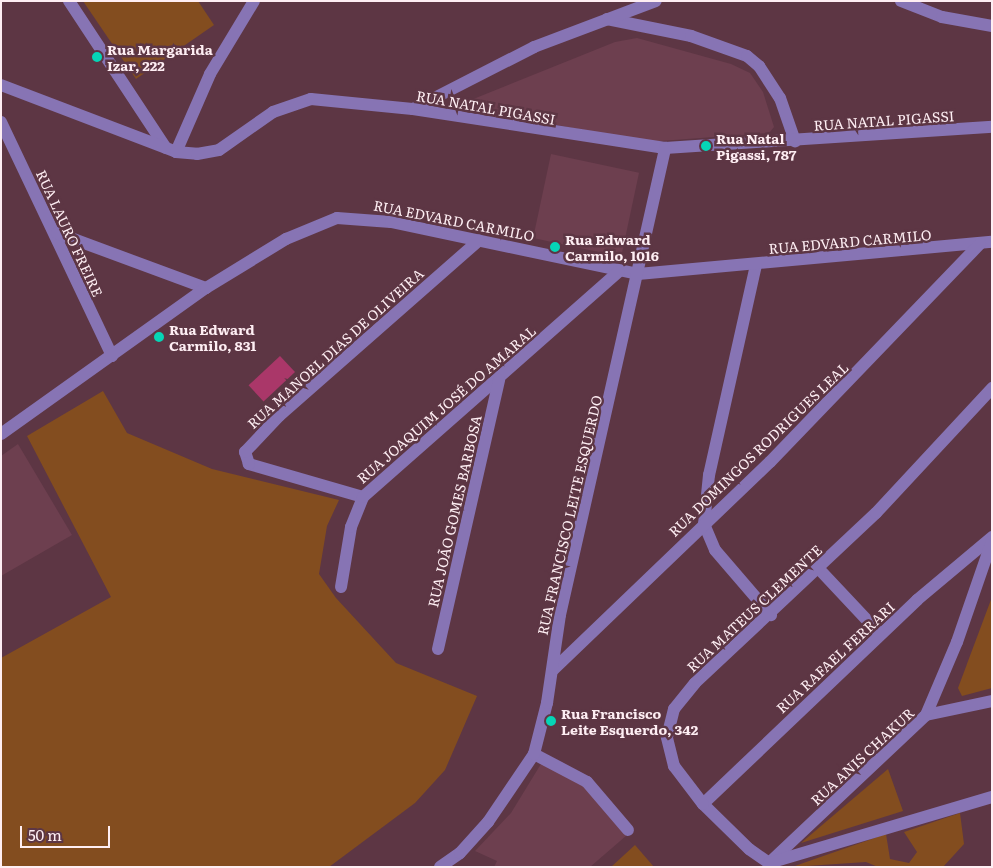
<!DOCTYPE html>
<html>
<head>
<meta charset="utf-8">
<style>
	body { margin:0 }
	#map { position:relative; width:993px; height:868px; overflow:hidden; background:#5d3644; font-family:Literata,serif }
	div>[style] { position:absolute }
	.built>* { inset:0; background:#6d3f4f; transform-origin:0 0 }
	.green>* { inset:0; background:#834d1f }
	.water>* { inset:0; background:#aa3769; transform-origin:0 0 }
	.minor>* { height:12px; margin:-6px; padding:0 6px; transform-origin:6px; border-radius:6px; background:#8774b4 }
	.dots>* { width:14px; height:14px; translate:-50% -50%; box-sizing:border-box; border:2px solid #5d3644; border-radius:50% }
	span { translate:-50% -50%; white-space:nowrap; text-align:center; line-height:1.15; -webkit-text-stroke:5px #5d3644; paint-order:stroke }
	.poi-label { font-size:14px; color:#feeef3; font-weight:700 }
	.left { translate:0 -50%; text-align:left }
	.street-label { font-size:14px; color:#feeef3 }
	.frame { position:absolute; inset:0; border:2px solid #feeef3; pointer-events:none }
	.scale { position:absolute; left:20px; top:826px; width:90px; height:22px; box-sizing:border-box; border:2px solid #feeef3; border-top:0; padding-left:6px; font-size:15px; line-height:18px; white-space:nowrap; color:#feeef3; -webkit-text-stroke:4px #5d3644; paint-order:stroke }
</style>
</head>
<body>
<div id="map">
	<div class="built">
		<div style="clip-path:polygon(637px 38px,731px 64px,750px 73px,763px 92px,774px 127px,769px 133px,647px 142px,456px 106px,615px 42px)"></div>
		<div style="left:551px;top:154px;width:90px;height:86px;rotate:12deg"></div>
		<div style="clip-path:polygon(18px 444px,72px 535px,1px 576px,1px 456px)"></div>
		<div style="clip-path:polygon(544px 759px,564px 770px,634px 829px,590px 867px,494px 867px,497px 861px,475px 851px,511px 813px)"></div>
	</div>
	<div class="green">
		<div style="clip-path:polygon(83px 1px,198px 1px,214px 25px,136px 79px)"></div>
		<div style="clip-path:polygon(103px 391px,127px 433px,212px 469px,339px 500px,327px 526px,319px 574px,336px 598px,396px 663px,477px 696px,445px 770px,415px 803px,329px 867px,1px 867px,1px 658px,111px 597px,27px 436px)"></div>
		<div style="clip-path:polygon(992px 597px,992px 688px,962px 696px,958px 688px)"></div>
		<div style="clip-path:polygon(888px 769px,903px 811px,801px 843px)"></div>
		<div style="clip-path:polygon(960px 813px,964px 844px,943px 867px,878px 867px,866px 862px,792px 867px,886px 834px,890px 859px,909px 863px,917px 852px,904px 832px)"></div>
		<div style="clip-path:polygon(635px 845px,654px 867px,611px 867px)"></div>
	</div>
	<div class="water">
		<div style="left:280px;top:356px;width:22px;height:43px;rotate:47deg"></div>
	</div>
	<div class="minor">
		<div style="left:69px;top:1px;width:176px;rotate:56.6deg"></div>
		<div style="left:901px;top:1px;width:44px;rotate:21.3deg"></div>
		<div style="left:942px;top:17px;width:51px;rotate:10.2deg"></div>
		<div style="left:607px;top:19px;width:86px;rotate:11.4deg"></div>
		<div style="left:691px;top:36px;width:59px;rotate:19.7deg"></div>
		<div style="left:747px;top:56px;width:16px;rotate:40deg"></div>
		<div style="left:759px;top:66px;width:38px;rotate:57deg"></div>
		<div style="left:780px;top:98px;width:46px;rotate:70.8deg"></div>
		<div style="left:1px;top:85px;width:187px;rotate:20.9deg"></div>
		<div style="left:176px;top:152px;width:21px;rotate:5deg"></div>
		<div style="left:197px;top:154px;width:22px;rotate:-10deg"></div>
		<div style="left:219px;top:150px;width:66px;rotate:-35.1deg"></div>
		<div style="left:273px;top:112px;width:40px;rotate:-18.9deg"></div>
		<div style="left:311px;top:99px;width:102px;rotate:5.6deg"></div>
		<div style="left:413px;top:109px;width:255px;rotate:8.8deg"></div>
		<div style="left:665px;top:148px;width:328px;rotate:-3.7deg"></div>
		<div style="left:413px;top:109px;width:136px;rotate:-27.1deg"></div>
		<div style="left:534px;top:47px;width:130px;rotate:-20.7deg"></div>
		<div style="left:1px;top:122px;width:259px;rotate:64.6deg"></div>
		<div style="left:176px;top:152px;width:85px;rotate:-66.4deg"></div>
		<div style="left:210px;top:74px;width:85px;rotate:-58.9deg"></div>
		<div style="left:57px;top:233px;width:159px;rotate:20.3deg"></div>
		<div style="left:756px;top:265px;width:215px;rotate:102.6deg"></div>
		<div style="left:709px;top:475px;width:49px;rotate:95.8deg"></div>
		<div style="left:704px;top:524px;width:28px;rotate:67deg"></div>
		<div style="left:715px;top:550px;width:86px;rotate:49.3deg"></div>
		<div style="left:1px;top:434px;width:252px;rotate:-35.5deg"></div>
		<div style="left:206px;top:288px;width:94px;rotate:-31.5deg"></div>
		<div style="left:286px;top:239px;width:55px;rotate:-22.4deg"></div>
		<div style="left:337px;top:218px;width:54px;rotate:4.2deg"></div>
		<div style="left:391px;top:222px;width:252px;rotate:11.9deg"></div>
		<div style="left:638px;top:274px;width:355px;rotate:-5.2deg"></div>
		<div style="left:363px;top:497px;width:119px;rotate:-163.9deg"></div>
		<div style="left:249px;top:464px;width:13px;rotate:-108deg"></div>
		<div style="left:245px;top:452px;width:50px;rotate:-46.6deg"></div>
		<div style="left:279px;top:416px;width:266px;rotate:-41.3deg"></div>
		<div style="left:819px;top:569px;width:89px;rotate:46.8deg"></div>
		<div style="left:341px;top:587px;width:61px;rotate:-80.5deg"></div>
		<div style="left:351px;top:527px;width:32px;rotate:-68deg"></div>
		<div style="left:363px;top:497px;width:341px;rotate:-41.4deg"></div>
		<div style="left:438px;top:649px;width:276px;rotate:-77.2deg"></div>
		<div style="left:553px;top:670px;width:301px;rotate:-43.8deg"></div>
		<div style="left:770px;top:462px;width:303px;rotate:-46.1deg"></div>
		<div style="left:926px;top:715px;width:67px;rotate:-12deg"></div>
		<div style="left:534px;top:754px;width:60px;rotate:27.8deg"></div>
		<div style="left:587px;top:782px;width:63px;rotate:49.5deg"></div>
		<div style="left:703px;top:804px;width:296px;rotate:-43.6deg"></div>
		<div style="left:917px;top:600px;width:98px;rotate:-40deg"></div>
		<div style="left:769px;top:863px;width:24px;rotate:-145deg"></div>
		<div style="left:749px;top:849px;width:64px;rotate:-135.6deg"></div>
		<div style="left:703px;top:804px;width:48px;rotate:-127.3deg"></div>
		<div style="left:674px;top:766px;width:30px;rotate:-104deg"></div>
		<div style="left:667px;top:737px;width:29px;rotate:-76deg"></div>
		<div style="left:674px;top:709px;width:33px;rotate:-51deg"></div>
		<div style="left:695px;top:683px;width:248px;rotate:-43.2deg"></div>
		<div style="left:876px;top:513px;width:171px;rotate:-47.1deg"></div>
		<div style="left:769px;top:863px;width:216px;rotate:-43.3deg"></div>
		<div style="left:926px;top:715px;width:79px;rotate:-67deg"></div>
		<div style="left:957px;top:642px;width:107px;rotate:-70.9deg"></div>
		<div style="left:769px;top:863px;width:233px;rotate:-16.5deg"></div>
		<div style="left:440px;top:867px;width:24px;rotate:-35deg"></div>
		<div style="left:460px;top:853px;width:42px;rotate:-47.9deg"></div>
		<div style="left:488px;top:822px;width:82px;rotate:-55.9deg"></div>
		<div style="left:534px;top:754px;width:53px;rotate:-75.7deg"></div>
		<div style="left:547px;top:703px;width:89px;rotate:-81.6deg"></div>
		<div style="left:560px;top:615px;width:479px;rotate:-77.3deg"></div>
	</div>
	<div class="dots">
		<div style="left:97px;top:57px;background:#06d5b6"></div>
		<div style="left:706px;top:146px;background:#06d5b6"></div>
		<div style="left:555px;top:247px;background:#06d5b6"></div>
		<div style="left:159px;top:337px;background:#06d5b6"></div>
		<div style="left:551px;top:721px;background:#06d5b6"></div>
	</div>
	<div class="poi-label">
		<span class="left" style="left:107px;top:57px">Rua Margarida<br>Izar, 222</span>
		<span class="left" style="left:716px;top:146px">Rua Natal<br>Pigassi, 787</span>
		<span class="left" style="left:565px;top:247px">Rua Edward<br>Carmilo, 1016</span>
		<span class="left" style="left:169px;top:337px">Rua Edward<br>Carmilo, 831</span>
		<span class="left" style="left:561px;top:721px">Rua Francisco<br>Leite Esquerdo, 342</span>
	</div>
	<div class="street-label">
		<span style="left:486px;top:107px;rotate:10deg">RUA NATAL PIGASSI</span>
		<span style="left:884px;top:120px;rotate:-4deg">RUA NATAL PIGASSI</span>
		<span style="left:454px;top:220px;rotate:11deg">RUA EDVARD CARMILO</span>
		<span style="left:70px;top:233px;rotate:65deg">RUA LAURO FREIRE</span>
		<span style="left:850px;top:241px;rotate:-5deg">RUA EDVARD CARMILO</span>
		<span style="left:335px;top:348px;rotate:-42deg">RUA MANOEL DIAS DE OLIVEIRA</span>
		<span style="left:446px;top:404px;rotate:-41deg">RUA JOAQUIM JOSÉ DO AMARAL</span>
		<span style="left:758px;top:449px;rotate:-44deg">RUA DOMINGOS RODRIGUES LEAL</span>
		<span style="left:454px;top:511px;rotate:-77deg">RUA JOÃO GOMES BARBOSA</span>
		<span style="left:569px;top:515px;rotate:-77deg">RUA FRANCISCO LEITE ESQUERDO</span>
		<span style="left:754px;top:608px;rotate:-43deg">RUA MATEUS CLEMENTE</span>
		<span style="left:835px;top:657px;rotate:-43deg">RUA RAFAEL FERRARI</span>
		<span style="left:862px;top:756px;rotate:-43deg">RUA ANIS CHAKUR</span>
	</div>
	<div class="frame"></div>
	<div class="scale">50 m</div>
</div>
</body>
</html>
